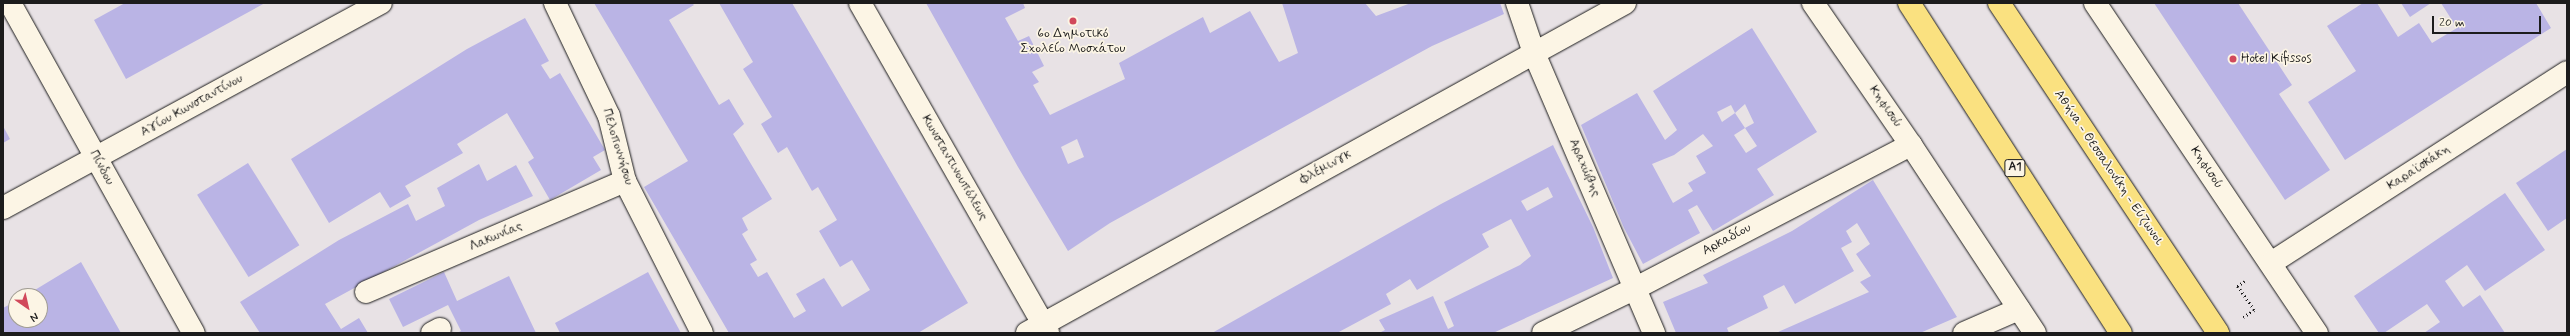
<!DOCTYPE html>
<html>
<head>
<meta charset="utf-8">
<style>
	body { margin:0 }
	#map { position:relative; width:2570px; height:336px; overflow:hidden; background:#e8e2e5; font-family:Mynerve,sans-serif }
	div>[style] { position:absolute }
	.building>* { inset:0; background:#bab4e5; transform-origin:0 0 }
	.path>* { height:2.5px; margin-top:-1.25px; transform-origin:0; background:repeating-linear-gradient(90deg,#1c1c1c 0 1px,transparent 0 4px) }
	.roads { filter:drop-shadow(0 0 1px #1c1c1c) drop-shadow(0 0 1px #1c1c1c) }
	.minor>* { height:22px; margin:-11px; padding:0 11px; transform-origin:11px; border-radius:11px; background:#fcf5e5 }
	.highway>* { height:22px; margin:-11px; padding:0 11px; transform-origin:11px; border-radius:11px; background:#fae180 }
	.dots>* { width:11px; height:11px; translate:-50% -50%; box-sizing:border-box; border:2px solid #fcf5e5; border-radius:50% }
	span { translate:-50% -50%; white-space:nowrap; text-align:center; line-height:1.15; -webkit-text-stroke:3.5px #fcf5e5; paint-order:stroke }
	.shield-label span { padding:1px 3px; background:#fcf5e5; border:1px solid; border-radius:3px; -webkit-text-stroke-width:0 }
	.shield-label { font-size:12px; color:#1c1c1c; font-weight:700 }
	.poi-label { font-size:13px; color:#1c1c1c }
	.left { translate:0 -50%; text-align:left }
	.street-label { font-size:13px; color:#1c1c1c }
	.frame { position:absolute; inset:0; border:4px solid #1c1c1c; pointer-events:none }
	.north { position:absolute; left:8px; top:288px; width:40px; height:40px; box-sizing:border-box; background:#fcf5e5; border:1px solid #a29e95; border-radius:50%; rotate:146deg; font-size:11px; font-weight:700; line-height:16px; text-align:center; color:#1c1c1c }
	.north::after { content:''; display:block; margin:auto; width:14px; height:18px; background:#d1495b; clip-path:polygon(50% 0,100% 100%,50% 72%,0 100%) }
	.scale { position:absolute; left:2432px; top:16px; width:109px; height:18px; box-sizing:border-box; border:2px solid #1c1c1c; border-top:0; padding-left:5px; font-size:12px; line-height:14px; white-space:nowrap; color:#1c1c1c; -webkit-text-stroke:3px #fcf5e5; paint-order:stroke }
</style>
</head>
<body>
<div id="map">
	<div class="building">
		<div style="clip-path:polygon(125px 3px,265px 3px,126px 79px,94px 20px)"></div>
		<div style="clip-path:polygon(594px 3px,692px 3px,694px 5px,669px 20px,719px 105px,729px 99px,744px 124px,733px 134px,772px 199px,742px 218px,748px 230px,742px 234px,757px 260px,750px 264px,758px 277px,767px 272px,794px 318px,806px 311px,796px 294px,824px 278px,842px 307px,870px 290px,852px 260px,840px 267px,819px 231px,837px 220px,818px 187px,812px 191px,787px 147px,778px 153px,761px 124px,772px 117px,743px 69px,753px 62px,719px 3px,792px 3px,968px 303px,918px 333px,729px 333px,644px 187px,688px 161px)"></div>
		<div style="clip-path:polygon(evenodd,926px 3px,1023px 3px,1025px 8px,1005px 18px,1018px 41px,1029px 36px,1044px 66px,1032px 72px,1039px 82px,1033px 85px,1050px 115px,1125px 79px,1119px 63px,1203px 17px,1210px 33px,1250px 11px,1279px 62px,1298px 53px,1282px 3px,1365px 3px,1376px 16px,1411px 3px,1500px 3px,1504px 14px,1432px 46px,1355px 88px,1110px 223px,1068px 251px,1018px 167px,926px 3px,1077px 139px,1084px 157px,1068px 164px,1061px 147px,1077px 139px)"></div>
		<div style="clip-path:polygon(2154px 3px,2238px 3px,2292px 85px,2279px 94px,2330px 170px,2285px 200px)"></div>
		<div style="clip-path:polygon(2363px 3px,2377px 3px,2398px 37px,2419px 23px,2432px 43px,2457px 28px,2441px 3px,2536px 3px,2551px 28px,2345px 160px,2308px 102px,2356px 71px,2327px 26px)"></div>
		<div style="clip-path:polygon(2401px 3px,2431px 3px,2410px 17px)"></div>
		<div style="clip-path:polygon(525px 18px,549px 61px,541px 65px,550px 79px,560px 73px,605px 150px,593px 157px,601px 170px,550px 200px,528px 162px,534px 158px,507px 113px,457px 144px,463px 153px,405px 186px,411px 196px,390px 208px,380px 192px,329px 223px,291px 159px,467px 49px)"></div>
		<div style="clip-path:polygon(evenodd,1752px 28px,1817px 132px,1757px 169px,1774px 195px,1713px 231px,1697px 205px,1688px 210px,1700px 233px,1643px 264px,1624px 228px,1581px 125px,1637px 93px,1665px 140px,1677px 130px,1653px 91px,1752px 28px,1745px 104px,1754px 123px,1745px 128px,1757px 146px,1746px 153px,1734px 135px,1745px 128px,1735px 113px,1722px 122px,1717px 112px,1731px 105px,1735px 113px,1745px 104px,1752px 28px,1703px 134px,1713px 146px,1696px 156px,1706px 173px,1688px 183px,1693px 191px,1673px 203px,1652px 164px,1674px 155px,1703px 134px)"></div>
		<div style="clip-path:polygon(3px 126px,10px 139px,3px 143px)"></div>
		<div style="clip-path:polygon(evenodd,1553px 145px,1593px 227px,1613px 278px,1493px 333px,1379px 333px,1385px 330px,1379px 320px,1433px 296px,1448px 329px,1454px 326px,1444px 302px,1520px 265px,1531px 256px,1511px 219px,1482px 234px,1489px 247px,1417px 290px,1410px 279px,1386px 294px,1391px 304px,1337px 333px,1212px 333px,1441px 204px,1553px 145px,1548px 187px,1553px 197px,1527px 211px,1521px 201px,1548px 187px)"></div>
		<div style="clip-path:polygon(2567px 149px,2567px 218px,2548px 231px,2516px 183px)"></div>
		<div style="left:248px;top:163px;width:97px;height:60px;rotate:58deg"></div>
		<div style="clip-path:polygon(479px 164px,487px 181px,516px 165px,533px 196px,479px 220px,325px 304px,341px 329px,359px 318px,368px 333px,260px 333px,240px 302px,339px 240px,408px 204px,416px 221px,445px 206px,437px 188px)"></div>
		<div style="clip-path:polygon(1873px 180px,1957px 317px,1920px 333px,1776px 333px,1869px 292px,1860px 282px,1871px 276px,1856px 254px,1870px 244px,1857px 223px,1846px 231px,1852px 242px,1841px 248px,1854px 271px,1795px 304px,1784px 285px,1763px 296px,1768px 308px,1727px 328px,1729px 333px,1676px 333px,1663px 302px,1708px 283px,1703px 275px,1792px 231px)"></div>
		<div style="clip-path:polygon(2505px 193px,2545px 250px,2485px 291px,2467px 265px,2445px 281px,2463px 307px,2480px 295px,2505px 333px,2424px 333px,2440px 322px,2427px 304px,2384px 333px,2379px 333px,2354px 296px)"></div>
		<div style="clip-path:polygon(81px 262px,121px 333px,3px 333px,3px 308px,16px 301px,16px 320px,40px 320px,40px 296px,25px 296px)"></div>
		<div style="clip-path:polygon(444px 272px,457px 301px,509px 276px,536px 333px,457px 333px,461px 331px,448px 305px,403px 327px,389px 299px)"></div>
		<div style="clip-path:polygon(648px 272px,681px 333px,560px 333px,555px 323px)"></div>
	</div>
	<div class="path">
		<div style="left:2243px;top:317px;width:13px;rotate:-32deg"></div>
		<div style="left:2254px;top:310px;width:29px;rotate:-125deg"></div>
		<div style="left:2237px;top:286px;width:9px;rotate:-32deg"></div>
	</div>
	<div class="roads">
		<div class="minor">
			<div style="left:10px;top:3px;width:378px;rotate:60.9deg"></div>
			<div style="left:555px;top:3px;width:125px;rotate:64.5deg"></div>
			<div style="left:609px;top:116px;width:67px;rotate:76.2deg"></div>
			<div style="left:625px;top:181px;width:170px;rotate:63.1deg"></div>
			<div style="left:860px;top:3px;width:380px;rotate:60.3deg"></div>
			<div style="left:1517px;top:3px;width:53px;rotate:71.2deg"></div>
			<div style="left:1534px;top:53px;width:305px;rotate:66.8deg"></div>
			<div style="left:1813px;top:3px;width:173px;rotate:55.4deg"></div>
			<div style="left:1911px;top:145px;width:225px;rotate:56.6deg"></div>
			<div style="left:2095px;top:3px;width:398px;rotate:56.1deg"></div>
			<div style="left:3px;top:208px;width:430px;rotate:-28.5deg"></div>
			<div style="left:2271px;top:263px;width:352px;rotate:-32.8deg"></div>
			<div style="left:366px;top:292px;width:282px;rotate:-23.2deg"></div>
			<div style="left:432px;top:333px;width:9px;rotate:-27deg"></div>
			<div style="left:1027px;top:333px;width:683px;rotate:-28.89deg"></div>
			<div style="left:1543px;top:333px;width:103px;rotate:-25.8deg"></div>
			<div style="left:1636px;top:288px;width:310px;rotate:-27.5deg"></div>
			<div style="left:1964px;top:333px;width:60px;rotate:-23.6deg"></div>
		</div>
		<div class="highway">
			<div style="left:1909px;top:3px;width:392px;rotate:57.3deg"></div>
			<div style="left:1999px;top:3px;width:396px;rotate:56.4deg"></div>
		</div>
	</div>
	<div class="dots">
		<div style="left:1073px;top:21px;background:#d1495b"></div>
		<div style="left:2233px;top:59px;background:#d1495b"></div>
	</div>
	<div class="shield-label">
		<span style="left:2015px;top:168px">Α1</span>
	</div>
	<div class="poi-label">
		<span style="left:1073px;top:42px">6ο Δημοτικό<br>Σχολείο Μοσχάτου</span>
		<span class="left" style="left:2241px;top:59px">Hotel Kifissos</span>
	</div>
	<div class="street-label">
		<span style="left:192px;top:106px;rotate:-29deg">Αγίου Κωνσταντίνου</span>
		<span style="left:1885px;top:107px;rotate:55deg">Κηφισού</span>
		<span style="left:617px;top:147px;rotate:73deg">Πελοποννήσου</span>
		<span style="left:101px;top:168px;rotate:61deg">Πίνδου</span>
		<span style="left:954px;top:168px;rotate:60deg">Κωνσταντινουπόλεως</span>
		<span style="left:1326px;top:168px;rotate:-29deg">Φλέμινγκ</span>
		<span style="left:1584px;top:168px;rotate:67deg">Αραχώβης</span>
		<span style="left:2108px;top:168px;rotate:56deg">Αθήνα - Θεσσαλονίκη - Εύζωνοι</span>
		<span style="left:2206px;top:168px;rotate:56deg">Κηφισού</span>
		<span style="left:2419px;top:168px;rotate:-33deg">Καραϊσκάκη</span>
		<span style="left:496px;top:237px;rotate:-23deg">Λακωνίας</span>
		<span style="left:1727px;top:240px;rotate:-28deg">Αρκαδίου</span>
	</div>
	<div class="frame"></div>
	<div class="north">N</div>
	<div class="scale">20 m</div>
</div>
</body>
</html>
